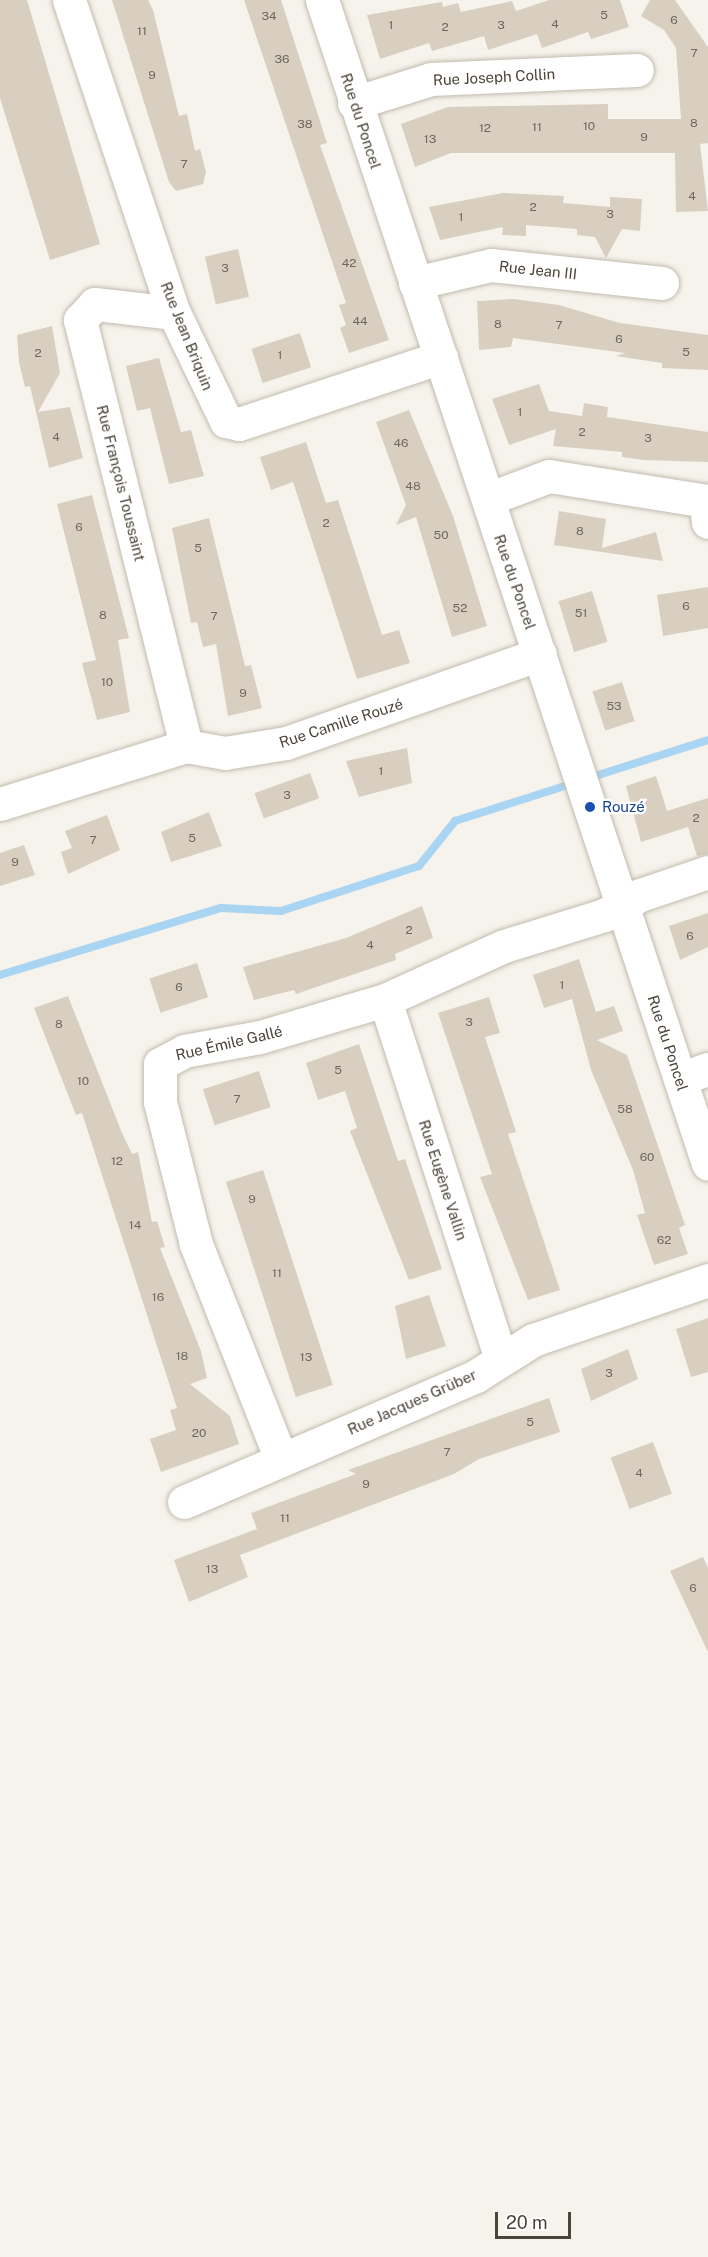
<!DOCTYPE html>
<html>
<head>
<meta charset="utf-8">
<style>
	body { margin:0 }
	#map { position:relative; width:708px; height:2257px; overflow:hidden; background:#f6f3ec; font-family:"Public Sans",sans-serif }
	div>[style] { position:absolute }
	.stream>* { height:8px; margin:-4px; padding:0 4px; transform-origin:4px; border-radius:4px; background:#a9d4f2 }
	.building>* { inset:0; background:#d8cfc1; transform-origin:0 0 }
	.roads { filter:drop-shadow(0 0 2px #c2bbae) drop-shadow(0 0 2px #c2bbae) }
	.minor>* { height:33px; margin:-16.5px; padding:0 16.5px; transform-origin:16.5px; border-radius:16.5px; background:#fff }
	.dots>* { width:16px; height:16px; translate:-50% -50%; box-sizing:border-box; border:3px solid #fff; border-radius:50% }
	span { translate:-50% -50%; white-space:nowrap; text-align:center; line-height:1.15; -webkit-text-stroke:4.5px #fff; paint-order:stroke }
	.number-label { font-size:12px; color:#6e675b }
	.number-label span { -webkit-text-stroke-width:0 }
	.street-label { font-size:15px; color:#4b4439 }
	.transit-label { font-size:15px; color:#164399 }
	.left { translate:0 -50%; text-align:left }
	.scale { position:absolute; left:495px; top:2212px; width:76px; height:27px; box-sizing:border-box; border:3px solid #4b4439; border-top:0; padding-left:8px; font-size:18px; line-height:21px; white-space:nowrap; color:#4b4439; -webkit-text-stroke:4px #fff; paint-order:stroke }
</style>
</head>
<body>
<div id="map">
	<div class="stream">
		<div style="left:589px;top:778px;width:125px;rotate:-17.7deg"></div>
		<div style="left:0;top:975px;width:231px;rotate:-16.9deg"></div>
		<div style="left:221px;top:908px;width:60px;rotate:2.9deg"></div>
		<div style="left:281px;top:911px;width:145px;rotate:-18.1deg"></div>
		<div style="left:419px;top:866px;width:58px;rotate:-51.3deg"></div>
		<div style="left:455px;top:821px;width:125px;rotate:-17.7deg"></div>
	</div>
	<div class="building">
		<div style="clip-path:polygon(0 0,27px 0,100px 244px,50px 260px,0 98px)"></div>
		<div style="clip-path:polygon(112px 0,148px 0,153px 10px,179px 116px,187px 114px,195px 151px,200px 149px,206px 172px,203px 184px,176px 191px,169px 182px)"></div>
		<div style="clip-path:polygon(244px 0,281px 0,327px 143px,320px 145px,389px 340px,349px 353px,340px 328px,346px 325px,339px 305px,346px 303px)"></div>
		<div style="clip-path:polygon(549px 0,620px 0,629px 27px,591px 39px,588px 32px,542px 48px,537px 34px,488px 50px,484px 36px,432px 51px,429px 43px,380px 59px,367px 15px,442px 2px,443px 7px,458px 3px,461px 12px,512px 1px,516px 11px)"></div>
		<div style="clip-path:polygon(650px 0,675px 0,708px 47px,708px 143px,700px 144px,708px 211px,676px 212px,675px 153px,451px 153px,415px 167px,401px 124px,448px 107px,608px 104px,608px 119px,681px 119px,676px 48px,664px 30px,641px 16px)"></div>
		<div style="clip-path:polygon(503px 193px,564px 196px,563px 203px,610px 207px,610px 197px,642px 199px,640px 231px,622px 229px,606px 258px,595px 237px,577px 235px,577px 229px,526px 225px,526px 236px,502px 235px,503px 227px,440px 240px,429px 207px)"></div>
		<div style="left:238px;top:249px;width:49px;height:34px;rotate:77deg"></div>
		<div style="clip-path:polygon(513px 299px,559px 305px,620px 323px,708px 335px,708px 370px,662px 368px,662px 363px,616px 356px,625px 353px,513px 338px,511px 347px,479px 350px,477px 301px)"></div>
		<div style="clip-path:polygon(52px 326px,60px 373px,38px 412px,70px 407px,83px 458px,49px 468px,30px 386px,25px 387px,19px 362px,17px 335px)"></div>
		<div style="left:300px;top:333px;width:36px;height:51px;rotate:72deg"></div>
		<div style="clip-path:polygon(159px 358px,181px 432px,191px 430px,204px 476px,169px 484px,150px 408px,137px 411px,126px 366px)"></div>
		<div style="clip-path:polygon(539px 384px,549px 411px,582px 416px,584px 403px,608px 407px,607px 417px,708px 432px,708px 462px,644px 460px,622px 457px,622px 452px,553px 446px,556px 429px,509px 445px,492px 399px)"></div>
		<div style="clip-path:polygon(409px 410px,453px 516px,487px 626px,452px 637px,416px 517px,396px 525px,406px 505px,376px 422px)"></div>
		<div style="clip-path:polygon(306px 442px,326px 503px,338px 500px,382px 635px,399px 630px,410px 663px,357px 679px,293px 482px,271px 490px,260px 457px)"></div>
		<div style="clip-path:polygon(92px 495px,129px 638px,118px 640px,130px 712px,97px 720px,82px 663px,96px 660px,57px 504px)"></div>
		<div style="clip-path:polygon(559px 511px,606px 519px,602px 548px,656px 532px,663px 561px,554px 545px)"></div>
		<div style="clip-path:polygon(209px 518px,245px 666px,251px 665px,262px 708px,228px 716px,216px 644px,203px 647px,197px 622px,191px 623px,172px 528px)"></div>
		<div style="clip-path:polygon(708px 587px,708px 628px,663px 636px,657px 595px)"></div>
		<div style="left:592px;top:591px;width:53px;height:35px;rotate:73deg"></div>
		<div style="left:622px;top:682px;width:41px;height:31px;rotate:72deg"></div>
		<div style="clip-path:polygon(407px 748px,412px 783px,359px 797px,346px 761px)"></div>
		<div style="left:310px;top:773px;width:27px;height:59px;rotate:70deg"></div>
		<div style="clip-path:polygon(656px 776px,667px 811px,708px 798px,708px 854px,697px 856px,688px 827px,641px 842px,626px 786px)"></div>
		<div style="clip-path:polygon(209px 812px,222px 846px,171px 862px,161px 832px)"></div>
		<div style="clip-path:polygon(107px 815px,120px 850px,68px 874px,61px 852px,72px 848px,65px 831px)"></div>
		<div style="clip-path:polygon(24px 845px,35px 875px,0 886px,0 853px)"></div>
		<div style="clip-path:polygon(422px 906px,433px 938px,395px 954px,396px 960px,296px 994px,294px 990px,254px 1000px,243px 967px,346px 938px)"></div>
		<div style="clip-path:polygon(708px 913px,708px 947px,680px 960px,669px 926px)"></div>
		<div style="clip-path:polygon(579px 959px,596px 1012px,614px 1006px,623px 1031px,597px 1040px,627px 1055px,685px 1225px,679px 1228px,688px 1254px,654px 1265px,637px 1215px,645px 1213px,633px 1170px,591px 1070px,572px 999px,544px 1008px,533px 975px)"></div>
		<div style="left:197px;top:963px;width:36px;height:50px;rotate:72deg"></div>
		<div style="clip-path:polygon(68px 996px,122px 1133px,132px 1154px,138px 1152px,152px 1222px,157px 1221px,165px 1247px,160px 1248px,201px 1351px,207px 1378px,190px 1384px,230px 1416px,239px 1444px,161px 1472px,150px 1439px,176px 1430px,170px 1410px,177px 1408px,82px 1113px,76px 1115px,34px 1008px)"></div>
		<div style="clip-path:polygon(489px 997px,500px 1033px,485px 1037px,516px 1132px,508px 1134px,560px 1290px,528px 1300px,480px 1177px,492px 1174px,438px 1013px)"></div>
		<div style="clip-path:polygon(359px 1044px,398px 1161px,405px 1159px,442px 1269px,409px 1280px,350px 1131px,357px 1128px,345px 1091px,318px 1100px,306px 1063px)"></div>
		<div style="left:259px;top:1071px;width:38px;height:59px;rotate:72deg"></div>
		<div style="left:263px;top:1170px;width:226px;height:39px;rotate:72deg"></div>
		<div style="clip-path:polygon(429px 1295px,446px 1346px,406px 1359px,395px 1306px)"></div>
		<div style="clip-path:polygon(708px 1318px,708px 1372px,691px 1377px,676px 1329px)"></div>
		<div style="clip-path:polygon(628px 1349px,638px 1379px,591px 1401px,581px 1369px)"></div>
		<div style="clip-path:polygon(549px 1398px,560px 1432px,479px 1459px,454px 1474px,240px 1555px,248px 1577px,189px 1602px,174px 1560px,257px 1529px,251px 1513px,356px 1474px,348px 1470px)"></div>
		<div style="left:653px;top:1442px;width:55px;height:45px;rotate:70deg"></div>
		<div style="clip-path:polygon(703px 1557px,708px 1568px,708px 1652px,670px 1571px)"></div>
	</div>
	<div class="roads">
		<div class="minor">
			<div style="left:69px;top:0;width:330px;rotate:71.5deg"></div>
			<div style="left:174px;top:313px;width:120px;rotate:64.3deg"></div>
			<div style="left:226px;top:421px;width:13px;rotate:13deg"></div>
			<div style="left:239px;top:424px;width:213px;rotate:-18.3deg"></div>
			<div style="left:322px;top:0;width:1226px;rotate:71.65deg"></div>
			<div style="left:354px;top:103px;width:81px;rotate:-17.3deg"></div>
			<div style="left:431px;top:79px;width:206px;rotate:-2.5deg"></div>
			<div style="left:415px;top:283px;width:78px;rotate:-13.3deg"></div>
			<div style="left:491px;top:265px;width:172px;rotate:6deg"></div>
			<div style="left:174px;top:313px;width:80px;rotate:-173.5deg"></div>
			<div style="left:95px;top:304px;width:22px;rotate:133deg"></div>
			<div style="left:80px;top:320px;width:439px;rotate:76deg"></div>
			<div style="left:488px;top:499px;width:65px;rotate:-20.7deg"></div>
			<div style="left:549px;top:476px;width:159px;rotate:9deg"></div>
			<div style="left:706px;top:501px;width:21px;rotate:85deg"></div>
			<div style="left:0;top:804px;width:195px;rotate:-17.3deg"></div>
			<div style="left:186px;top:746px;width:40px;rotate:10deg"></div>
			<div style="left:225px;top:753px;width:62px;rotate:-9.3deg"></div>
			<div style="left:286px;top:743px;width:269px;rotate:-19.3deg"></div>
			<div style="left:385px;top:1000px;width:377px;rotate:72.1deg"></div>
			<div style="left:680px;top:1079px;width:30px;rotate:-20deg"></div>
			<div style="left:281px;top:1459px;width:231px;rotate:-111.6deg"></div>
			<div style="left:196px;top:1244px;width:146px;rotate:-104.2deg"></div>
			<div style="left:160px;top:1102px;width:38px;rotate:-90deg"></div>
			<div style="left:160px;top:1064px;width:27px;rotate:-28deg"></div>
			<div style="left:184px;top:1051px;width:77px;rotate:-10.4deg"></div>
			<div style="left:260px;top:1037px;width:130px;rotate:-16.5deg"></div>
			<div style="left:385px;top:1000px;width:131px;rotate:-24.4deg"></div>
			<div style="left:504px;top:946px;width:105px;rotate:-17.2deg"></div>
			<div style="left:604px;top:915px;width:41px;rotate:-29.1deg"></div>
			<div style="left:640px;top:895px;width:72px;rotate:-18.7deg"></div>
			<div style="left:184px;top:1502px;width:318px;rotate:-23.3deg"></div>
			<div style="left:476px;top:1376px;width:67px;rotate:-32.3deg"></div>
			<div style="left:533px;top:1340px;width:185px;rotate:-18.9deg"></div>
		</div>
	</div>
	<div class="dots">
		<div style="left:590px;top:807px;background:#1a4fb4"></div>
	</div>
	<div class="number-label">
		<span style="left:604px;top:16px">5</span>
		<span style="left:269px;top:17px">34</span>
		<span style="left:674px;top:21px">6</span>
		<span style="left:555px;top:25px">4</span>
		<span style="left:391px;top:26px">1</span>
		<span style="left:501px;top:26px">3</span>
		<span style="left:445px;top:28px">2</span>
		<span style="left:142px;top:32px">11</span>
		<span style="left:694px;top:54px">7</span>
		<span style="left:282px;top:60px">36</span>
		<span style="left:152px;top:76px">9</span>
		<span style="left:694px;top:124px">8</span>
		<span style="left:305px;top:125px">38</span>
		<span style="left:589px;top:127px">10</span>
		<span style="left:537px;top:128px">11</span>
		<span style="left:485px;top:129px">12</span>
		<span style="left:644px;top:138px">9</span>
		<span style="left:430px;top:140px">13</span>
		<span style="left:184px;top:165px">7</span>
		<span style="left:692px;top:197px">4</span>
		<span style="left:533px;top:208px">2</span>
		<span style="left:610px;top:215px">3</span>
		<span style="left:461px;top:218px">1</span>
		<span style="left:349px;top:264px">42</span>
		<span style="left:225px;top:269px">3</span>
		<span style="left:360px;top:322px">44</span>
		<span style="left:498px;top:325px">8</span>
		<span style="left:559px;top:326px">7</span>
		<span style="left:619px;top:340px">6</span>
		<span style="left:686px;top:353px">5</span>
		<span style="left:38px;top:354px">2</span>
		<span style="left:280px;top:356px">1</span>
		<span style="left:520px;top:413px">1</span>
		<span style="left:582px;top:433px">2</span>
		<span style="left:56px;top:438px">4</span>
		<span style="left:648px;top:439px">3</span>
		<span style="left:401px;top:444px">46</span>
		<span style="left:413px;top:487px">48</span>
		<span style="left:326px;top:524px">2</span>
		<span style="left:79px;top:528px">6</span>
		<span style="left:580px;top:532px">8</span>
		<span style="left:441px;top:536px">50</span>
		<span style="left:198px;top:549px">5</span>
		<span style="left:686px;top:607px">6</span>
		<span style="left:460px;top:609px">52</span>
		<span style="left:581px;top:614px">51</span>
		<span style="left:103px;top:616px">8</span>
		<span style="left:214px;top:617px">7</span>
		<span style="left:107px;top:683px">10</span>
		<span style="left:243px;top:694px">9</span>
		<span style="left:614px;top:707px">53</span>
		<span style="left:381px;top:772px">1</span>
		<span style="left:287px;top:796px">3</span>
		<span style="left:696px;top:819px">2</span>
		<span style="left:192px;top:839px">5</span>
		<span style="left:93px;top:841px">7</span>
		<span style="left:15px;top:863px">9</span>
		<span style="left:409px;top:931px">2</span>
		<span style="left:690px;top:937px">6</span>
		<span style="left:370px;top:946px">4</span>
		<span style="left:562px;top:986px">1</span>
		<span style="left:179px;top:988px">6</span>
		<span style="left:469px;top:1023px">3</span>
		<span style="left:59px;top:1025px">8</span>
		<span style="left:338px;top:1071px">5</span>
		<span style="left:83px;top:1082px">10</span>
		<span style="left:237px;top:1100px">7</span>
		<span style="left:625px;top:1110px">58</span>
		<span style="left:647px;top:1158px">60</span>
		<span style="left:117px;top:1162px">12</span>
		<span style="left:252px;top:1200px">9</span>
		<span style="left:135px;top:1226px">14</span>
		<span style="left:664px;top:1241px">62</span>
		<span style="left:277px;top:1274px">11</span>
		<span style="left:158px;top:1298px">16</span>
		<span style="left:182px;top:1357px">18</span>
		<span style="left:306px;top:1358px">13</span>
		<span style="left:609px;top:1374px">3</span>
		<span style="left:530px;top:1423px">5</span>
		<span style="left:199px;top:1434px">20</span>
		<span style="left:447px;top:1453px">7</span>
		<span style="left:639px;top:1474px">4</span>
		<span style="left:366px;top:1485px">9</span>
		<span style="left:285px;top:1519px">11</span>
		<span style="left:212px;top:1570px">13</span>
		<span style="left:693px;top:1589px">6</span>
	</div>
	<div class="street-label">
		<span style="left:494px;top:77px;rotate:-3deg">Rue Joseph Collin</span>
		<span style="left:361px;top:121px;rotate:72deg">Rue du Poncel</span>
		<span style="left:538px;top:270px;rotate:6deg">Rue Jean III</span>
		<span style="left:187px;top:336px;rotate:68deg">Rue Jean Briquin</span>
		<span style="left:121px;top:483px;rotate:76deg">Rue François Toussaint</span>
		<span style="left:515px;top:582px;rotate:71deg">Rue du Poncel</span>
		<span style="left:341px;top:723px;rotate:-18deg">Rue Camille Rouzé</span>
		<span style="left:229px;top:1043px;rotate:-13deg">Rue Émile Gallé</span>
		<span style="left:668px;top:1043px;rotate:72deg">Rue du Poncel</span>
		<span style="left:443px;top:1180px;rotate:72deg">Rue Eugène Vallin</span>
		<span style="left:412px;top:1402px;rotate:-24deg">Rue Jacques Grüber</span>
	</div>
	<div class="transit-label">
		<span class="left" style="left:602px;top:807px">Rouzé</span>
	</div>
	<div class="scale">20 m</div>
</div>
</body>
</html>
